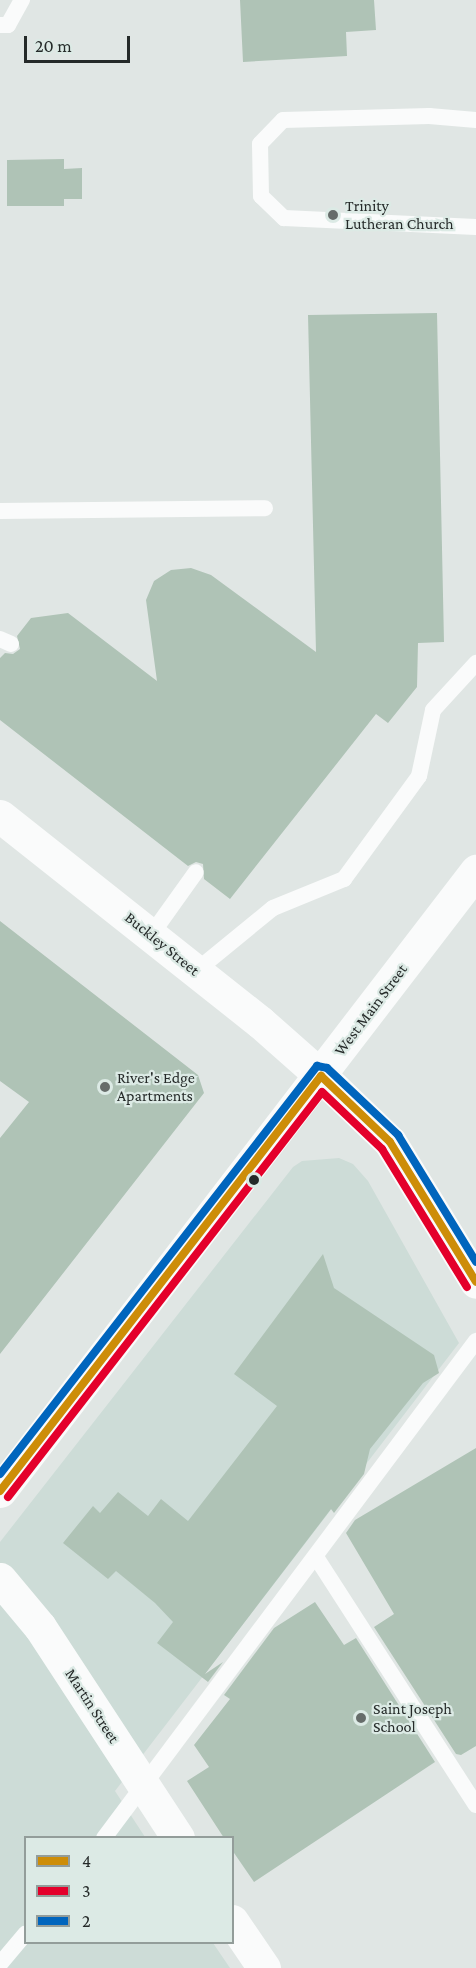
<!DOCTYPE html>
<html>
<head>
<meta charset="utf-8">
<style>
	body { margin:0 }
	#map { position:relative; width:476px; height:1968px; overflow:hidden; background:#e0e6e4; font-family:"Crimson Pro",serif }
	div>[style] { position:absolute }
	.built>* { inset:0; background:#cddcd7 }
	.building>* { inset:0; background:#afc3b6 }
	.lane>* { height:16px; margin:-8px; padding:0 8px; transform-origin:8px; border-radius:8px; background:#fafbfb }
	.street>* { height:33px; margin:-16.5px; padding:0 16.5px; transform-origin:16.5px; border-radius:16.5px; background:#fafbfb }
	.secondary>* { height:33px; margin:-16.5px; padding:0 16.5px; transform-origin:16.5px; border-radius:16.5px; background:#fafbfb }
	.bus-1>* { height:8px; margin:-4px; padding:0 4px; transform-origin:4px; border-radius:4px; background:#cd8d08 }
	.bus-2>* { height:8px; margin:-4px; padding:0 4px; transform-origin:4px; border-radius:4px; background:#e4002b }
	.bus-3>* { height:8px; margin:-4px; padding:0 4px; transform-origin:4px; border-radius:4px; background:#0065bd }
	.dots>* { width:16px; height:16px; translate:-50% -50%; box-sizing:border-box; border:3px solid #dceae5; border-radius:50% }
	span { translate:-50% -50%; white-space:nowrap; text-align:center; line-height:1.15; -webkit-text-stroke:4.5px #dceae5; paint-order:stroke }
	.poi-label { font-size:16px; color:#252a29 }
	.left { translate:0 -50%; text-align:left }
	.street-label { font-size:16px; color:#252a29 }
	.legend { position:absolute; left:24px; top:1836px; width:210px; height:108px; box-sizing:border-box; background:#dceae5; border:2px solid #939d9a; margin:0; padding:8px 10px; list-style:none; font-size:18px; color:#252a29 }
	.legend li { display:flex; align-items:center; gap:12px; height:30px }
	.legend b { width:30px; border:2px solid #939d9a }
	.scale { position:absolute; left:24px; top:36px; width:106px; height:27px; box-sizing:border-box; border:3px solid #252a29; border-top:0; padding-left:8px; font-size:18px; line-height:21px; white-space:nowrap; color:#252a29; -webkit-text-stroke:4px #dceae5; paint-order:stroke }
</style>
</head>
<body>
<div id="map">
	<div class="built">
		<div style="clip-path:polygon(339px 1158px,353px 1164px,368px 1181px,459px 1343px,115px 1791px,145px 1837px,26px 1838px,26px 1942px,213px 1943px,230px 1968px,0 1968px,0 1542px,293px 1167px,302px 1161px)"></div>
	</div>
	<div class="building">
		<div style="clip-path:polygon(240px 0,374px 0,376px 30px,346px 32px,347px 56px,243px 62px)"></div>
		<div style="clip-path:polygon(64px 159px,64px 169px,82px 168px,82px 199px,64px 199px,64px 206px,7px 206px,7px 160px)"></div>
		<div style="clip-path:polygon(437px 313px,444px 642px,418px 643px,417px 687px,388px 723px,376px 714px,230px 899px,204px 879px,203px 864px,196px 862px,188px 866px,0 720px,0 658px,5px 653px,13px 654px,20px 649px,17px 636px,31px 618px,68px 613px,157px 681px,146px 600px,154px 581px,171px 570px,191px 568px,211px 575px,316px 652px,308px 315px)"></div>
		<div style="clip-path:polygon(0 921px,198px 1075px,204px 1093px,0 1354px,0 1138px,29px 1102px,0 1081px)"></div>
		<div style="clip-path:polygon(323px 1254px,334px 1288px,434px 1355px,439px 1373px,423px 1383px,370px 1449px,364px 1474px,334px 1513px,331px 1509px,205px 1674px,223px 1662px,208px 1682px,157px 1643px,173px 1622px,155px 1603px,116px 1571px,108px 1579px,63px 1543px,93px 1506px,100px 1513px,118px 1492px,148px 1516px,161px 1499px,188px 1521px,277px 1406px,234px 1374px)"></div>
		<div style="clip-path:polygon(476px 1448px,476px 1746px,461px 1755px,456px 1754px,374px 1627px,394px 1614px,346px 1533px,355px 1520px)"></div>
		<div style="clip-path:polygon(315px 1602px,344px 1645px,356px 1638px,435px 1762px,254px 1882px,232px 1850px,232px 1838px,224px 1838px,187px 1781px,209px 1767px,194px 1745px,230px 1699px,224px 1695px,274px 1628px)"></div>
	</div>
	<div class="lane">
		<div style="left:0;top:25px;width:8px"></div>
		<div style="left:8px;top:25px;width:29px;rotate:-61deg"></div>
		<div style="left:476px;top:120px;width:47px;rotate:-175.1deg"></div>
		<div style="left:429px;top:116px;width:146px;rotate:178.4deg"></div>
		<div style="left:283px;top:120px;width:33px;rotate:134deg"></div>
		<div style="left:260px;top:144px;width:52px;rotate:88.9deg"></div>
		<div style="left:261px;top:196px;width:32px;rotate:44deg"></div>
		<div style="left:284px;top:218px;width:192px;rotate:2.7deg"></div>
		<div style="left:0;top:511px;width:265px;rotate:-0.6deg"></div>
		<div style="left:0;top:639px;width:12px;rotate:24deg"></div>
		<div style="left:151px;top:935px;width:77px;rotate:-54.5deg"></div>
		<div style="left:196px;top:971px;width:99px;rotate:-39.3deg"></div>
		<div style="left:273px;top:908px;width:77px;rotate:-22.2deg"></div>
		<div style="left:344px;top:879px;width:127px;rotate:-53.9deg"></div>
		<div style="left:419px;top:776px;width:67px;rotate:-78deg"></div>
		<div style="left:433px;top:710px;width:64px;rotate:-47.5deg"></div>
		<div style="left:316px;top:1557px;width:295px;rotate:57.2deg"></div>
		<div style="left:104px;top:1838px;width:621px;rotate:-53.19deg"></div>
		<div style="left:0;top:1964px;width:40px;rotate:-50deg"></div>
	</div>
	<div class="street">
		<div style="left:0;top:816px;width:332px;rotate:38.4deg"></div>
		<div style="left:260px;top:1022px;width:81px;rotate:41.5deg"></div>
		<div style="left:0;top:1579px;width:62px;rotate:50.2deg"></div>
		<div style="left:40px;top:1627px;width:252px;rotate:56.8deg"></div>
		<div style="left:232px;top:1921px;width:57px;rotate:55.8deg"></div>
	</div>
	<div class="secondary">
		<div style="left:321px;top:1076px;width:95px;rotate:43.7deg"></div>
		<div style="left:390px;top:1142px;width:164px;rotate:58.4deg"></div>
		<div style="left:0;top:1491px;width:782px;rotate:-52.49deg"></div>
	</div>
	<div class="bus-1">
		<div style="left:0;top:1491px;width:525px;rotate:-52.28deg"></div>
		<div style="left:321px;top:1076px;width:95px;rotate:43.7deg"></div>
		<div style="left:390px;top:1142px;width:164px;rotate:58.4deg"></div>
	</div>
	<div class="bus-2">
		<div style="left:8px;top:1497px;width:512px;rotate:-52.21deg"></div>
		<div style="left:322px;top:1092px;width:83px;rotate:43.5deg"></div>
		<div style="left:382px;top:1149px;width:162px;rotate:58.4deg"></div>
	</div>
	<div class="bus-3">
		<div style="left:0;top:1474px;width:517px;rotate:-52.15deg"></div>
		<div style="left:317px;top:1066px;width:10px;rotate:11deg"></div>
		<div style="left:327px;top:1068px;width:98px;rotate:43.3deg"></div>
		<div style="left:398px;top:1135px;width:149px;rotate:58.4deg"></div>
	</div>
	<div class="dots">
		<div style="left:333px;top:215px;background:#666c6a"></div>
		<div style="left:105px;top:1087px;background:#666c6a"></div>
		<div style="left:254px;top:1180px;background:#252a29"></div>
		<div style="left:361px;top:1718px;background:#666c6a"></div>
	</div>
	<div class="poi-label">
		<span class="left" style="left:345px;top:215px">Trinity<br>Lutheran Church</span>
		<span class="left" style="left:117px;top:1087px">River's Edge<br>Apartments</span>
		<span class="left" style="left:373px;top:1718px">Saint Joseph<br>School</span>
	</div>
	<div class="street-label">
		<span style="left:162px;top:944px;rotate:39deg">Buckley Street</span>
		<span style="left:371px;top:1010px;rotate:-53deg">West Main Street</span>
		<span style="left:92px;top:1706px;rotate:57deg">Martin Street</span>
	</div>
	<ul class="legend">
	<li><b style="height:8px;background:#cd8d08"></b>4</li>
	<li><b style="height:8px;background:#e4002b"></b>3</li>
	<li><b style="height:8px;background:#0065bd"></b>2</li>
	</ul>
	<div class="scale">20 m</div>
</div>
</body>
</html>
